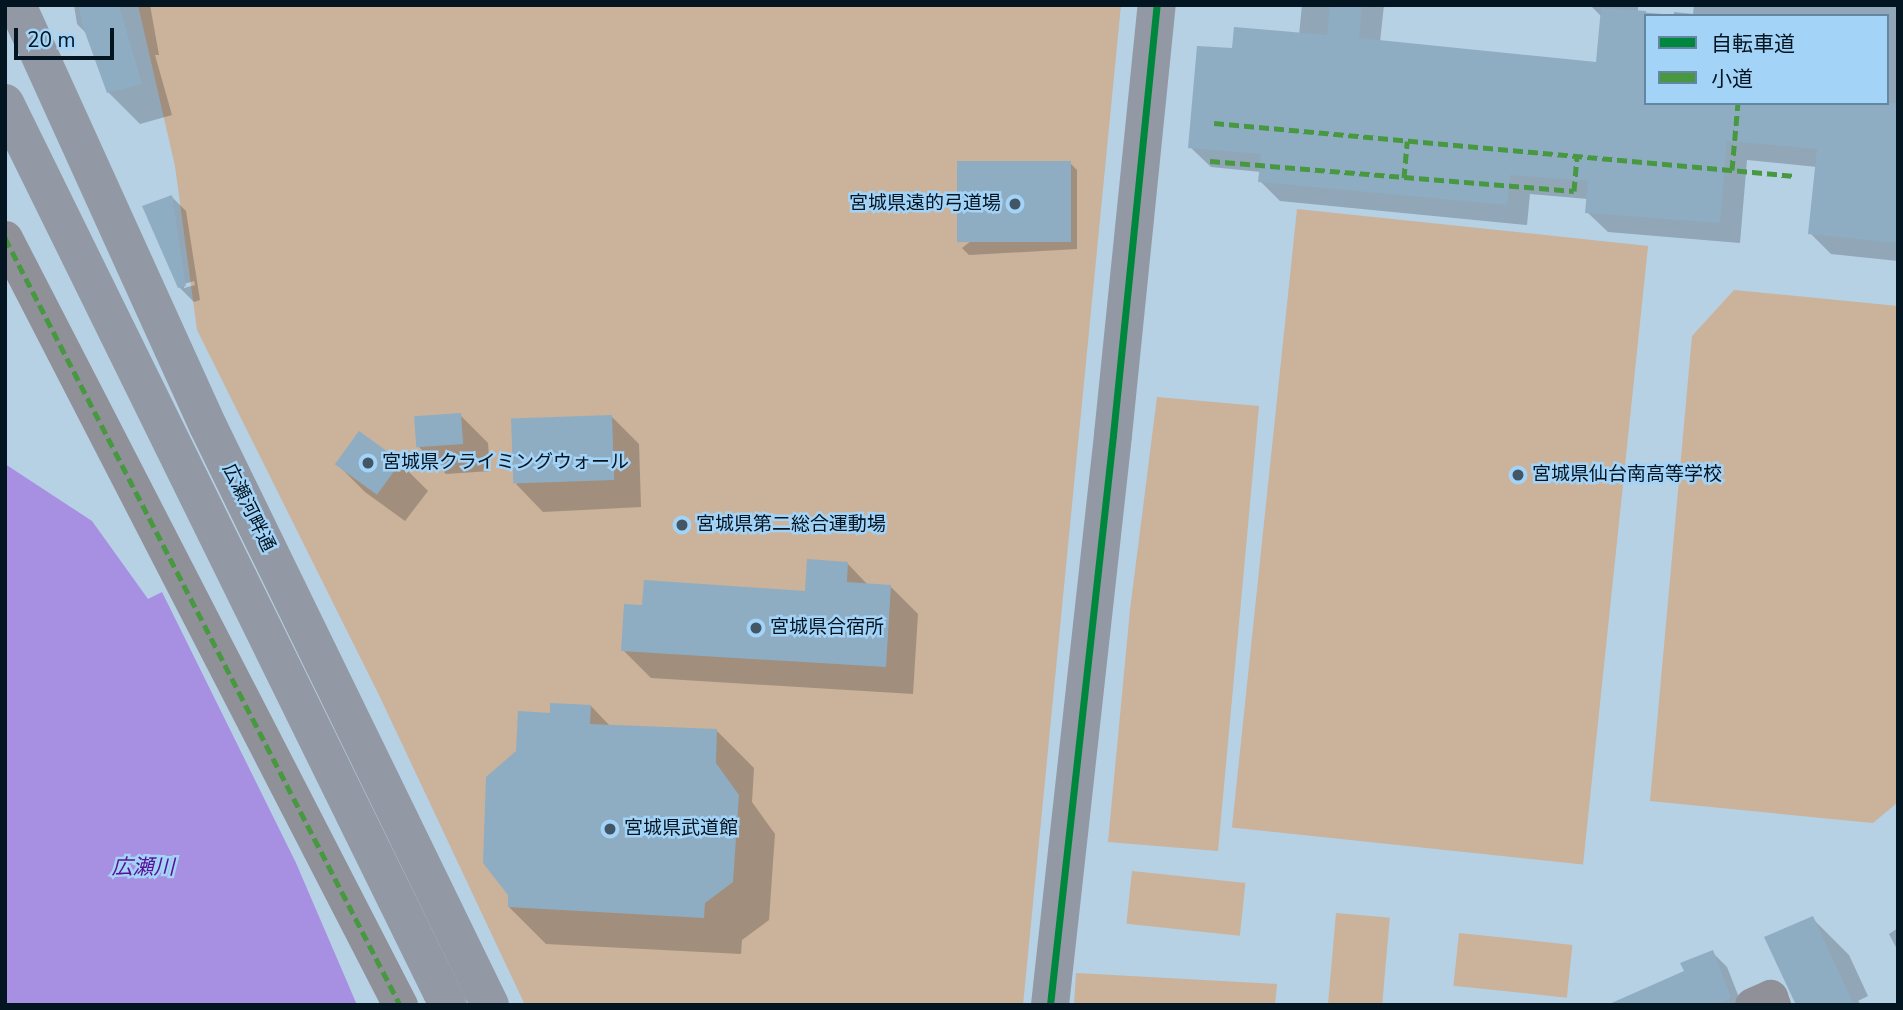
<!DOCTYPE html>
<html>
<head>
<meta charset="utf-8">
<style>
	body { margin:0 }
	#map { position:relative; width:1903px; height:1010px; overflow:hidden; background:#b6d0e4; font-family:"Nunito Sans","Noto Sans JP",sans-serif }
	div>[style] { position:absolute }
	.green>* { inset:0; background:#cab29b; transform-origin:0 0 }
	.water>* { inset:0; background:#a78fe2 }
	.shadow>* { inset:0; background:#0003 }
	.building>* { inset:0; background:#8eadc2; transform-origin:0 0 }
	.street>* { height:35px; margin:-17.5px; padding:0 17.5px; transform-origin:17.5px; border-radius:17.5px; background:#8f9098 }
	.secondary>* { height:38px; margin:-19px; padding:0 19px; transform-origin:19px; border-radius:19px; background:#9299a4 }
	.quiet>* { height:5px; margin-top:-2.5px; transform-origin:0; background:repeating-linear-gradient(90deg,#479840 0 10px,transparent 0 15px) }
	.cycleway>* { height:7px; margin:-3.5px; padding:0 3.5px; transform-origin:3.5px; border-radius:3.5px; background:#00873e }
	.dots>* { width:19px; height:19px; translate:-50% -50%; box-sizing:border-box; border:4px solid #a3d3f7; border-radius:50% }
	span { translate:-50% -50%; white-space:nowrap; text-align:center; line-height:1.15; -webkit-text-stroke:5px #a3d3f7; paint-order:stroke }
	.poi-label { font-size:19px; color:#041522 }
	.right { translate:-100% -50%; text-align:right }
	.left { translate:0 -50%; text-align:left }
	.street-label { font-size:19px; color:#041522 }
	.water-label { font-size:21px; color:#590f97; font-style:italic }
	.frame { position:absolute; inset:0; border:7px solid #041522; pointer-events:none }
	.legend { position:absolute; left:1644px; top:14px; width:245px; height:91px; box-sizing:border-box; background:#a3d3f7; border:2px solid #6387a2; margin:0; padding:9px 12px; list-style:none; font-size:21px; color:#041522 }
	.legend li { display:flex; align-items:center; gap:14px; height:35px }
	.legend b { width:35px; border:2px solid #6387a2 }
	.scale { position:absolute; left:14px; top:28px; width:100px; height:32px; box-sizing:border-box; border:4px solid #041522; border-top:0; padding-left:9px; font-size:21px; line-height:24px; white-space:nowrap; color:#041522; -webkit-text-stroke:5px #a3d3f7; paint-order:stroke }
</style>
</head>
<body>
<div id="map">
	<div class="green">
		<div style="clip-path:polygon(138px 5px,1121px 5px,1023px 1005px,525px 1005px,379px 695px,197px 330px,175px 166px)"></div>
		<div style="left:1297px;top:209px;width:353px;height:622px;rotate:6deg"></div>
		<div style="clip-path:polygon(1734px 290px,1898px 306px,1898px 802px,1873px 823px,1650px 801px,1692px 336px)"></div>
		<div style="clip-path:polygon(1157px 397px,1259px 406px,1218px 851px,1108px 842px,1130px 610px)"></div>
		<div style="left:1132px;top:871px;width:114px;height:53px;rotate:6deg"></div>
		<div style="left:1336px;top:913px;width:54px;height:92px;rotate:5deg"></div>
		<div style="left:1459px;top:933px;width:114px;height:53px;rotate:6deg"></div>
		<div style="clip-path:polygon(1076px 973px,1277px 984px,1275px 1005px,1074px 1005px)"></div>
	</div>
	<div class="water">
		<div style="clip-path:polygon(5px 464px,92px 521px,148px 599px,162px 592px,296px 863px,357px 1005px,5px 1005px)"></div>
	</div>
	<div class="shadow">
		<div style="clip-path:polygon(74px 5px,150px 5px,159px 55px,155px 55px,172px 115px,140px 124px,108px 92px,88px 35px,77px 24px)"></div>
		<div style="clip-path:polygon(evenodd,1302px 5px,1384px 5px,1380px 42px,1598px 64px,1602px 17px,1590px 5px,1638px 5px,1638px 12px,1674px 15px,1674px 12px,1693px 14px,1694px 5px,1898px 5px,1898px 261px,1831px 254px,1810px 233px,1817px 167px,1747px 160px,1740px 243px,1608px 232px,1587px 212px,1588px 199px,1530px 194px,1527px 225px,1280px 201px,1260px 181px,1261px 172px,1211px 167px,1190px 147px,1233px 49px,1299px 35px,1302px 5px,1646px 16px,1887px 16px,1887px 103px,1646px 103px,1646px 16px)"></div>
		<div style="clip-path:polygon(1070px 163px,1077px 170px,1077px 249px,969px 255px,962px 248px)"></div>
		<div style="clip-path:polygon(evenodd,172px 197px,186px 211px,200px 300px,194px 302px,179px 287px,172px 197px,194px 281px,195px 285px,184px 288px,184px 284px,194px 281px)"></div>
		<div style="clip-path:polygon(460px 415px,488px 443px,490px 471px,446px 474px,418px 446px)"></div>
		<div style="clip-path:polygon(611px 416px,639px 444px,641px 507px,543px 512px,516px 484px)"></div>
		<div style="clip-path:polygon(400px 463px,428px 491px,405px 521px,365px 492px,337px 464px)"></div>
		<div style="clip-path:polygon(847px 563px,868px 585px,890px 586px,918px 614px,913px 694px,651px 678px,623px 650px,644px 607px,806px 592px)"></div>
		<div style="clip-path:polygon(591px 706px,610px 726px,717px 731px,754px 768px,752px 802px,775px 834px,769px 920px,742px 940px,741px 954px,546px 944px,509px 907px,517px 752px,551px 714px)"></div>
		<div style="clip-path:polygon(1812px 918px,1849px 955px,1868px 996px,1858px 1001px,1862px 1005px,1811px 1005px)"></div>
		<div style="clip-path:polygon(1898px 928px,1898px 951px,1889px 934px)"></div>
		<div style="clip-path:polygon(1712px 952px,1727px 967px,1742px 1005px,1650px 1005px)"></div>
	</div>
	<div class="building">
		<div style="clip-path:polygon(79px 5px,119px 5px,142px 84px,107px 93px,82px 24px)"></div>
		<div style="clip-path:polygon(1330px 5px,1362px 5px,1359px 38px,1596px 62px,1601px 8px,1646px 11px,1646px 103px,1898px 103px,1898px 243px,1808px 234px,1817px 149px,1727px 141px,1720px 223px,1585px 213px,1588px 181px,1510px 175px,1507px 205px,1258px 182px,1261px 154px,1188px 148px,1197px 46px,1232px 48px,1234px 27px,1327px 35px)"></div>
		<div style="left:1071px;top:161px;width:81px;height:114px;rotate:90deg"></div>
		<div style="clip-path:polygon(172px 195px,186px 286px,178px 288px,142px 206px)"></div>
		<div style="left:461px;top:413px;width:31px;height:47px;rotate:86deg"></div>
		<div style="left:612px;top:415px;width:65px;height:101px;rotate:88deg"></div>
		<div style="left:359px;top:431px;width:52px;height:41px;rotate:36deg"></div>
		<div style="clip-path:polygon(807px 559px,848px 562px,847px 582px,891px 585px,886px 667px,621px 651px,624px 604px,642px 605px,644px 580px,805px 591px)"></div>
		<div style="clip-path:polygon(550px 703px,591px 705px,590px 724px,717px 729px,716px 763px,739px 795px,733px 882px,705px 903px,704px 918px,508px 907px,508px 895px,483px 863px,486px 777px,516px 751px,518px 711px,550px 713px)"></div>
		<div style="clip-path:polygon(1813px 916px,1854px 1005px,1796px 1005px,1764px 937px)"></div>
		<div style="clip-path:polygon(1713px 950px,1731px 998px,1715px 1005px,1607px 1005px,1684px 971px,1680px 963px)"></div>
	</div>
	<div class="street">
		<div style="left:5px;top:238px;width:863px;rotate:62.75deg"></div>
		<div style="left:1752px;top:1005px;width:20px;rotate:-24deg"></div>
		<div style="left:1770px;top:997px;width:9px;rotate:69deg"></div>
	</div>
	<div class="secondary">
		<div style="left:17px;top:5px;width:462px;rotate:65.6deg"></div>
		<div style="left:208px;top:426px;width:644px;rotate:64.03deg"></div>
		<div style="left:5px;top:103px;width:1005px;rotate:63.84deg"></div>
		<div style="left:1050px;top:1005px;width:573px;rotate:-83.69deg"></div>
		<div style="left:1113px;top:435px;width:432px;rotate:-84.2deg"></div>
	</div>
	<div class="quiet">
		<div style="left:1214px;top:123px;width:583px;rotate:5.21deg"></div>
		<div style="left:1210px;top:161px;width:365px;rotate:4.7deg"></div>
		<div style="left:1574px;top:191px;width:35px;rotate:-85deg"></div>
		<div style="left:1732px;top:170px;width:67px;rotate:-84.9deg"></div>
		<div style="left:1404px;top:178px;width:37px;rotate:-85deg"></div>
		<div style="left:5px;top:238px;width:863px;rotate:62.75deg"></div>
	</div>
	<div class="cycleway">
		<div style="left:1050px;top:1005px;width:573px;rotate:-83.69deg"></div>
		<div style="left:1113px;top:435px;width:432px;rotate:-84.2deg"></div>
	</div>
	<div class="dots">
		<div style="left:1015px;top:204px;background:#425666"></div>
		<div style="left:368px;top:463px;background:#425666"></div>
		<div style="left:1518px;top:475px;background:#425666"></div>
		<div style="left:682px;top:525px;background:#425666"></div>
		<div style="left:756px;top:628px;background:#425666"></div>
		<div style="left:610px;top:829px;background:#425666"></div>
	</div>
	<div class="poi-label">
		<span class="right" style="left:1001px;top:204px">宮城県遠的弓道場</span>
		<span class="left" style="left:382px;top:463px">宮城県クライミングウォール</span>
		<span class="left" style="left:1532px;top:475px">宮城県仙台南高等学校</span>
		<span class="left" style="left:696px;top:525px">宮城県第二総合運動場</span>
		<span class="left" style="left:770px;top:628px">宮城県合宿所</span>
		<span class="left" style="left:624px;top:829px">宮城県武道館</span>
	</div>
	<div class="street-label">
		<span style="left:248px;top:508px;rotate:64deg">広瀬河畔通</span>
	</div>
	<div class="water-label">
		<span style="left:143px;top:867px">広瀬川</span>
	</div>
	<div class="frame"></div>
	<ul class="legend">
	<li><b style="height:9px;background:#00873e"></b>自転車道</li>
	<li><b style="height:9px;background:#479840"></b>小道</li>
	</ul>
	<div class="scale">20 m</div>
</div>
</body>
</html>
